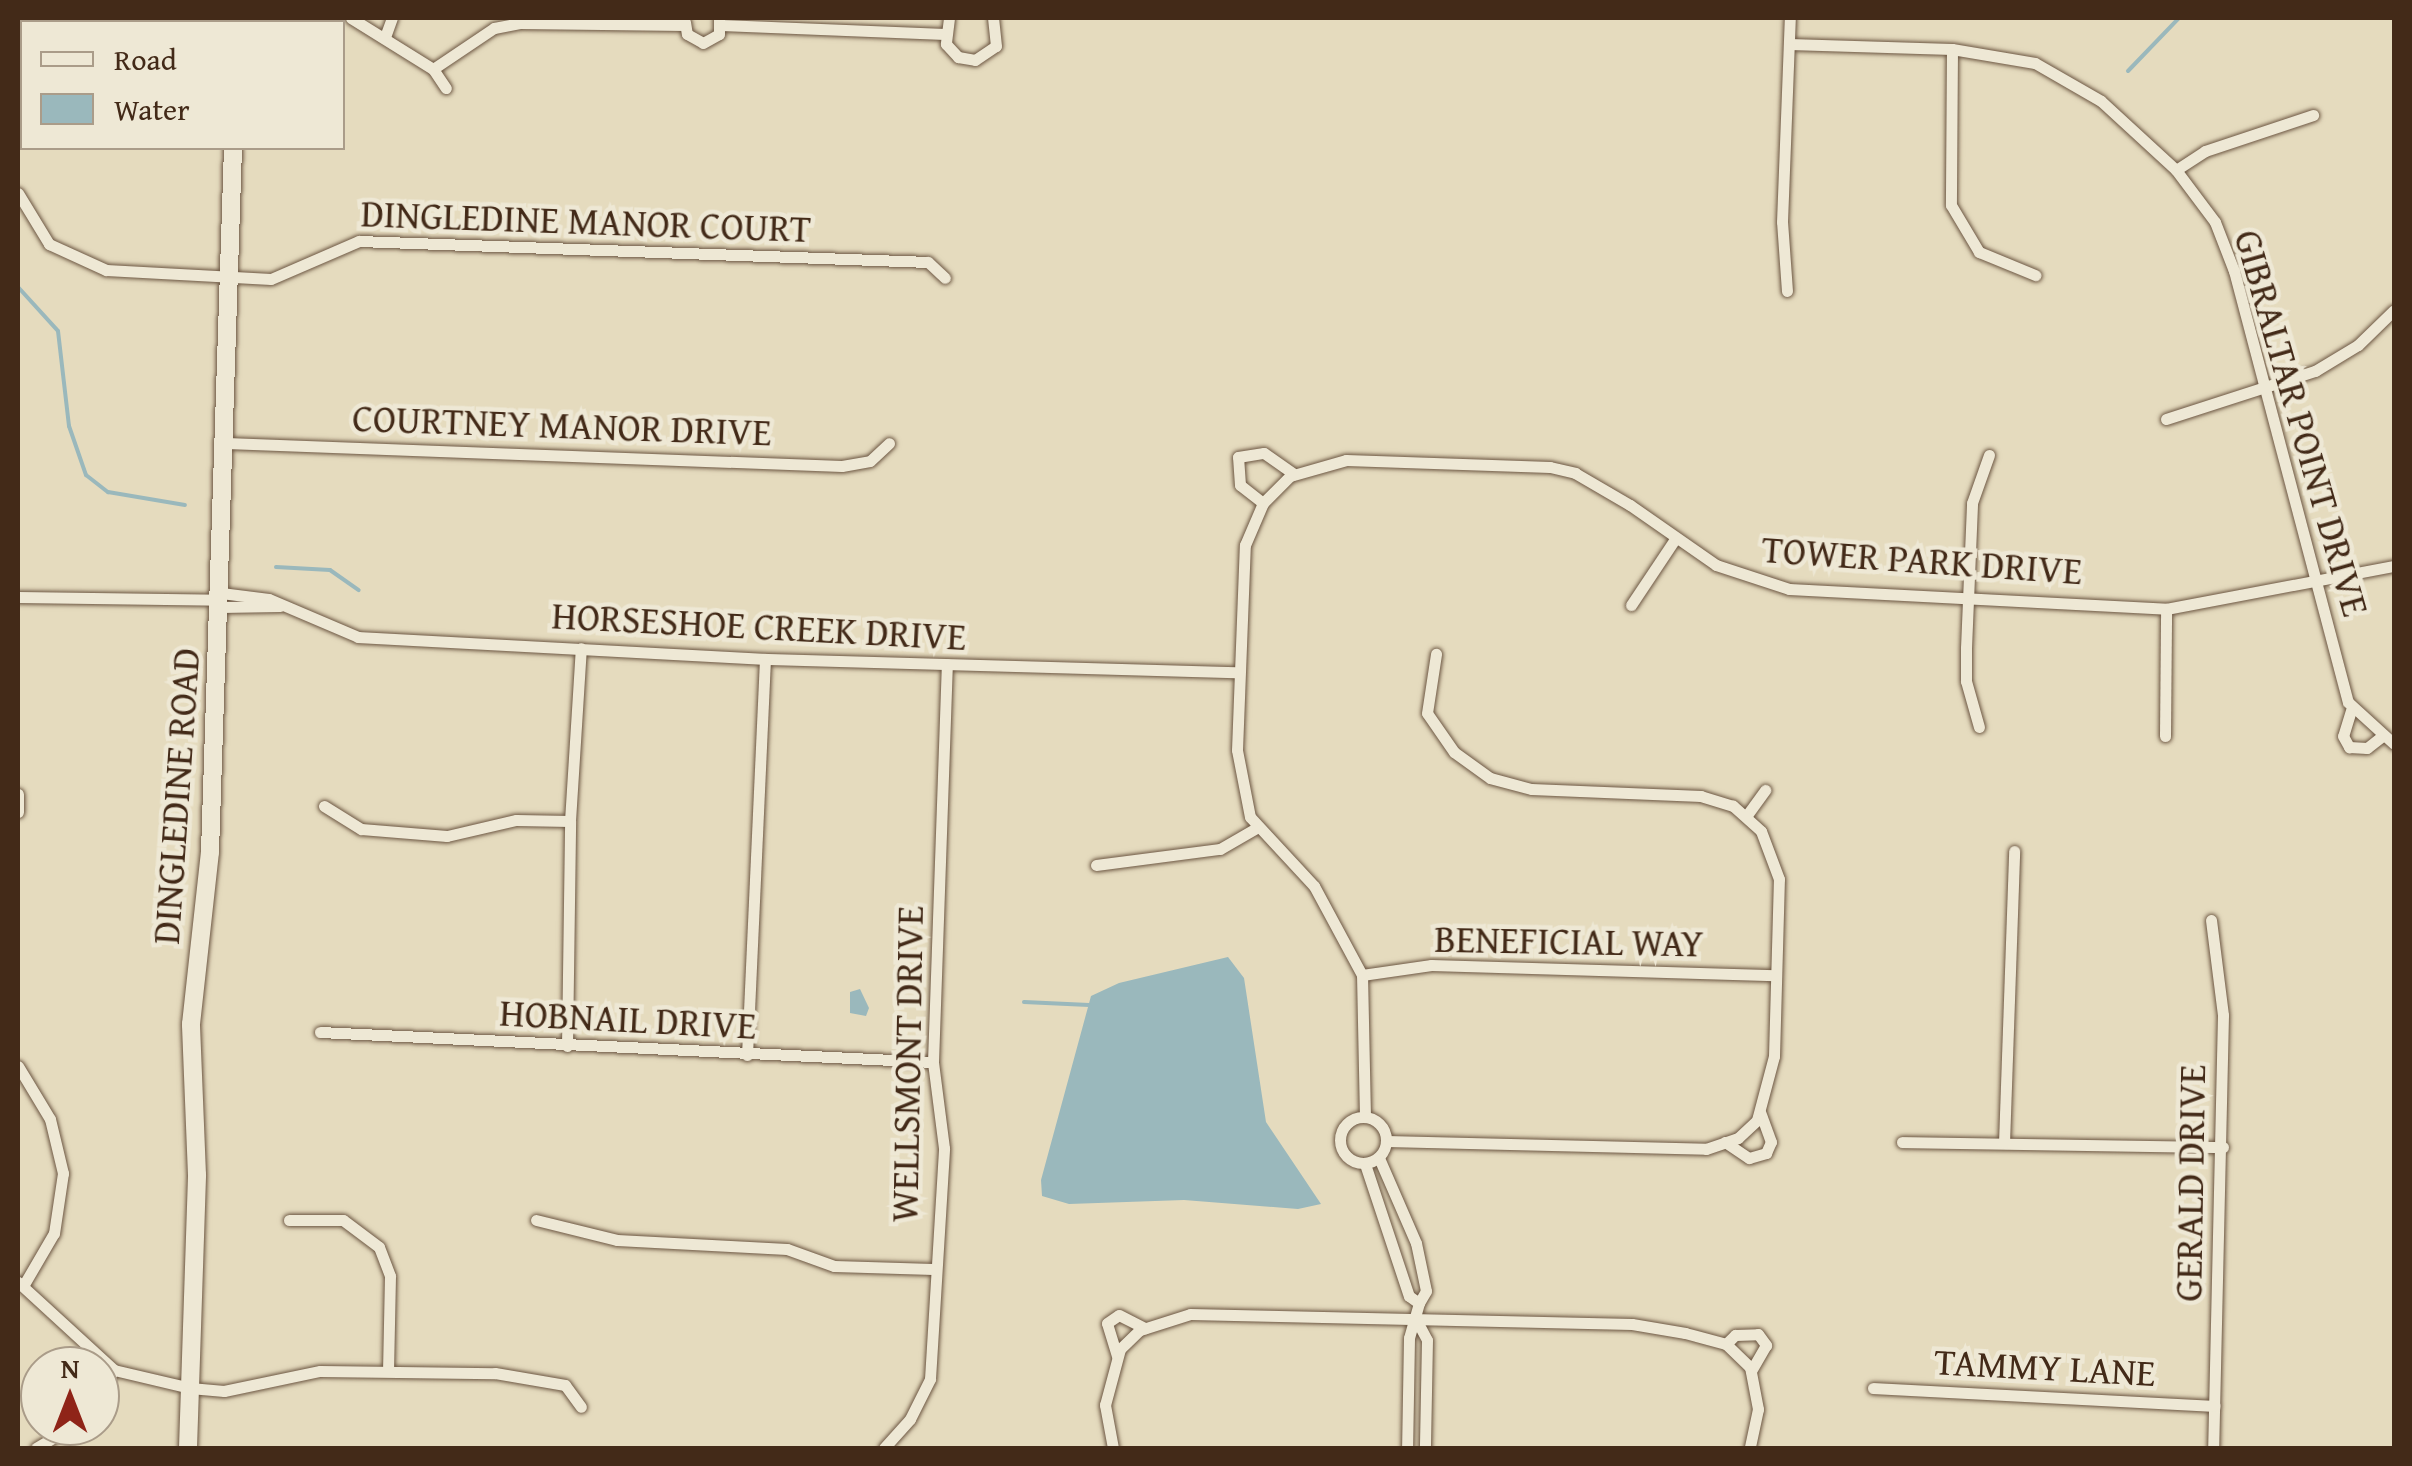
<!DOCTYPE html>
<html>
<head>
<meta charset="utf-8">
<style>
	body { margin:0 }
	#map { position:relative; width:2412px; height:1466px; overflow:hidden; background:#e5dbbe; font-family:"Gentium Book Plus",serif }
	div>[style] { position:absolute }
	.water>* { inset:0; background:#9ab8bc }
	.stream>* { height:4px; margin:-2px; padding:0 2px; transform-origin:2px; border-radius:2px; background:#9ab8bc }
	.roads { filter:drop-shadow(0 0 2px #6c5642) drop-shadow(0 0 2px #6c5642) }
	.street>* { height:11px; margin:-5.5px; padding:0 5.5px; transform-origin:5.5px; border-radius:5.5px; background:#eee8d5 }
	.street>.ring { margin:-5.5px; padding:0; box-sizing:content-box; background:none; border:11px solid #eee8d5; border-radius:50% }
	.secondary>* { height:18px; margin:-9px; padding:0 9px; transform-origin:9px; border-radius:9px; background:#eee8d5 }
	span { translate:-50% -50%; white-space:nowrap; text-align:center; line-height:1.15; -webkit-text-stroke:9px #eee8d5; paint-order:stroke }
	.street-label { font-size:38px; color:#432a18 }
	.frame { position:absolute; inset:0; border:20px solid #432a18; pointer-events:none }
	.legend { position:absolute; left:20px; top:20px; width:325px; height:130px; box-sizing:border-box; background:#eee8d5; border:2px solid #aa9c89; margin:0; padding:12px 18px; list-style:none; font-size:30px; color:#432a18 }
	.legend li { display:flex; align-items:center; gap:20px; height:50px }
	.legend b { width:50px; border:2px solid #aa9c89 }
	.north { position:absolute; left:20px; top:1346px; width:100px; height:100px; box-sizing:border-box; background:#eee8d5; border:2px solid #aa9c89; border-radius:50%; rotate:0deg; font-size:28px; font-weight:700; line-height:40px; text-align:center; color:#432a18 }
	.north::after { content:''; display:block; margin:auto; width:35px; height:45px; background:#8f2418; clip-path:polygon(50% 0,100% 100%,50% 72%,0 100%) }
</style>
</head>
<body>
<div id="map">
	<div class="water">
		<div style="clip-path:polygon(1228px 957px,1244px 978px,1266px 1122px,1321px 1204px,1298px 1209px,1184px 1200px,1069px 1204px,1042px 1196px,1041px 1180px,1091px 996px,1119px 983px)"></div>
		<div style="clip-path:polygon(860px 989px,869px 1008px,866px 1016px,850px 1013px,850px 992px)"></div>
	</div>
	<div class="stream">
		<div style="left:2128px;top:71px;width:74px;rotate:-46.1deg"></div>
		<div style="left:18px;top:287px;width:59px;rotate:47.7deg"></div>
		<div style="left:58px;top:331px;width:96px;rotate:83.4deg"></div>
		<div style="left:69px;top:426px;width:52px;rotate:70.9deg"></div>
		<div style="left:86px;top:475px;width:28px;rotate:38deg"></div>
		<div style="left:108px;top:492px;width:78px;rotate:9.6deg"></div>
		<div style="left:276px;top:567px;width:54px;rotate:3.2deg"></div>
		<div style="left:330px;top:570px;width:35px;rotate:35deg"></div>
		<div style="left:1024px;top:1002px;width:65px;rotate:2.6deg"></div>
	</div>
	<div class="roads">
		<div class="street">
			<div style="left:351px;top:18px;width:97px;rotate:31.9deg"></div>
			<div style="left:433px;top:69px;width:23px;rotate:56deg"></div>
			<div style="left:949px;top:18px;width:26px;rotate:97deg"></div>
			<div style="left:946px;top:44px;width:18px;rotate:47deg"></div>
			<div style="left:958px;top:57px;width:17px;rotate:10deg"></div>
			<div style="left:975px;top:60px;width:25px;rotate:-34deg"></div>
			<div style="left:996px;top:46px;width:28px;rotate:-96deg"></div>
			<div style="left:685px;top:22px;width:12px;rotate:81deg"></div>
			<div style="left:687px;top:34px;width:18px;rotate:29deg"></div>
			<div style="left:703px;top:43px;width:18px;rotate:-29deg"></div>
			<div style="left:719px;top:34px;width:16px;rotate:-90deg"></div>
			<div style="left:721px;top:25px;width:224px;rotate:2.3deg"></div>
			<div style="left:385px;top:37px;width:20px;rotate:-70deg"></div>
			<div style="left:1789px;top:44px;width:163px;rotate:1.8deg"></div>
			<div style="left:1952px;top:49px;width:84px;rotate:9.6deg"></div>
			<div style="left:2035px;top:63px;width:76px;rotate:29.9deg"></div>
			<div style="left:2101px;top:101px;width:102px;rotate:42.6deg"></div>
			<div style="left:2176px;top:170px;width:65px;rotate:53.1deg"></div>
			<div style="left:2215px;top:222px;width:53px;rotate:68.8deg"></div>
			<div style="left:2234px;top:271px;width:446px;rotate:75.2deg"></div>
			<div style="left:2348px;top:702px;width:62px;rotate:42.4deg"></div>
			<div style="left:1952px;top:49px;width:156px;rotate:90.4deg"></div>
			<div style="left:1951px;top:205px;width:55px;rotate:59.2deg"></div>
			<div style="left:1979px;top:252px;width:61px;rotate:22.3deg"></div>
			<div style="left:433px;top:69px;width:73px;rotate:-33.9deg"></div>
			<div style="left:494px;top:28px;width:26px;rotate:-11deg"></div>
			<div style="left:520px;top:23px;width:165px;rotate:0.7deg"></div>
			<div style="left:2176px;top:170px;width:35px;rotate:-33deg"></div>
			<div style="left:2205px;top:151px;width:114px;rotate:-18.4deg"></div>
			<div style="left:18px;top:193px;width:60px;rotate:58.7deg"></div>
			<div style="left:49px;top:244px;width:63px;rotate:24.5deg"></div>
			<div style="left:106px;top:270px;width:165px;rotate:3.1deg"></div>
			<div style="left:271px;top:279px;width:96px;rotate:-23.4deg"></div>
			<div style="left:359px;top:241px;width:569px;rotate:2.11deg"></div>
			<div style="left:928px;top:262px;width:23px;rotate:43deg"></div>
			<div style="left:1787px;top:291px;width:69px;rotate:-94.1deg"></div>
			<div style="left:1782px;top:222px;width:204px;rotate:-87.8deg"></div>
			<div style="left:2166px;top:419px;width:157px;rotate:-17.9deg"></div>
			<div style="left:2315px;top:371px;width:50px;rotate:-31.2deg"></div>
			<div style="left:2358px;top:345px;width:50px;rotate:-44.2deg"></div>
			<div style="left:226px;top:443px;width:616px;rotate:2.14deg"></div>
			<div style="left:842px;top:466px;width:28px;rotate:-10deg"></div>
			<div style="left:870px;top:461px;width:26px;rotate:-43deg"></div>
			<div style="left:1263px;top:503px;width:29px;rotate:-142deg"></div>
			<div style="left:1240px;top:485px;width:28px;rotate:-94deg"></div>
			<div style="left:1238px;top:457px;width:26px;rotate:-9deg"></div>
			<div style="left:1264px;top:453px;width:37px;rotate:35deg"></div>
			<div style="left:221px;top:593px;width:48px;rotate:7.1deg"></div>
			<div style="left:269px;top:599px;width:97px;rotate:23.1deg"></div>
			<div style="left:358px;top:637px;width:408px;rotate:3.1deg"></div>
			<div style="left:765px;top:659px;width:474px;rotate:1.6deg"></div>
			<div style="left:18px;top:597px;width:203px;rotate:0.8deg"></div>
			<div style="left:1631px;top:605px;width:79px;rotate:-56.3deg"></div>
			<div style="left:221px;top:607px;width:59px;rotate:-1deg"></div>
			<div style="left:2352px;top:707px;width:30px;rotate:107deg"></div>
			<div style="left:2343px;top:736px;width:13px;rotate:61deg"></div>
			<div style="left:2349px;top:747px;width:18px;rotate:3deg"></div>
			<div style="left:2367px;top:748px;width:18px;rotate:-38deg"></div>
			<div style="left:1979px;top:727px;width:48px;rotate:-105.8deg"></div>
			<div style="left:1966px;top:681px;width:33px;rotate:-90deg"></div>
			<div style="left:1966px;top:648px;width:145px;rotate:-87.6deg"></div>
			<div style="left:1972px;top:503px;width:51px;rotate:-70.5deg"></div>
			<div style="left:2165px;top:736px;width:127px;rotate:-89.5deg"></div>
			<div style="left:18px;top:794px;width:18px;rotate:90deg"></div>
			<div style="left:324px;top:806px;width:44px;rotate:31.9deg"></div>
			<div style="left:361px;top:829px;width:86px;rotate:4.7deg"></div>
			<div style="left:447px;top:836px;width:71px;rotate:-13.1deg"></div>
			<div style="left:516px;top:820px;width:54px;rotate:1.1deg"></div>
			<div style="left:1747px;top:815px;width:31px;rotate:-54deg"></div>
			<div style="left:1096px;top:865px;width:125px;rotate:-7.4deg"></div>
			<div style="left:1220px;top:849px;width:44px;rotate:-30.1deg"></div>
			<div style="left:2211px;top:920px;width:96px;rotate:82.8deg"></div>
			<div style="left:2223px;top:1015px;width:433px;rotate:91.3deg"></div>
			<div style="left:1362px;top:975px;width:70px;rotate:-8.2deg"></div>
			<div style="left:1431px;top:965px;width:344px;rotate:1.7deg"></div>
			<div style="left:320px;top:1032px;width:614px;rotate:2.8deg"></div>
			<div style="left:567px;top:1046px;width:225px;rotate:-89.2deg"></div>
			<div style="left:570px;top:821px;width:173px;rotate:-86.4deg"></div>
			<div style="left:747px;top:1055px;width:396px;rotate:-87.4deg"></div>
			<div style="left:18px;top:1066px;width:62px;rotate:58.9deg"></div>
			<div style="left:50px;top:1119px;width:56px;rotate:76.5deg"></div>
			<div style="left:63px;top:1173px;width:61px;rotate:98.5deg"></div>
			<div style="left:54px;top:1233px;width:61px;rotate:120.3deg"></div>
			<div class="ring" style="left:1340px;top:1117px;width:35px;height:35px"></div>
			<div style="left:1365px;top:1117px;width:142px;rotate:-91.2deg"></div>
			<div style="left:1362px;top:975px;width:101px;rotate:-118.3deg"></div>
			<div style="left:1314px;top:886px;width:94px;rotate:-132.8deg"></div>
			<div style="left:1250px;top:817px;width:68px;rotate:-101deg"></div>
			<div style="left:1237px;top:750px;width:205px;rotate:-87.8deg"></div>
			<div style="left:1245px;top:545px;width:46px;rotate:-66.8deg"></div>
			<div style="left:1263px;top:503px;width:38px;rotate:-45deg"></div>
			<div style="left:1290px;top:476px;width:58px;rotate:-15.9deg"></div>
			<div style="left:1346px;top:460px;width:204px;rotate:2deg"></div>
			<div style="left:1550px;top:467px;width:26px;rotate:13deg"></div>
			<div style="left:1575px;top:473px;width:64px;rotate:30.2deg"></div>
			<div style="left:1630px;top:505px;width:105px;rotate:34.9deg"></div>
			<div style="left:1716px;top:565px;width:77px;rotate:18.2deg"></div>
			<div style="left:1789px;top:589px;width:378px;rotate:3deg"></div>
			<div style="left:2166px;top:609px;width:232px;rotate:-10.7deg"></div>
			<div style="left:1386px;top:1141px;width:320px;rotate:1.4deg"></div>
			<div style="left:1706px;top:1149px;width:34px;rotate:-19deg"></div>
			<div style="left:1738px;top:1138px;width:26px;rotate:-43deg"></div>
			<div style="left:1757px;top:1120px;width:66px;rotate:-75.1deg"></div>
			<div style="left:1774px;top:1056px;width:177px;rotate:-88.4deg"></div>
			<div style="left:1779px;top:879px;width:51px;rotate:-110.6deg"></div>
			<div style="left:1761px;top:831px;width:38px;rotate:-138deg"></div>
			<div style="left:1733px;top:806px;width:34px;rotate:-163deg"></div>
			<div style="left:1701px;top:796px;width:170px;rotate:-177.6deg"></div>
			<div style="left:1531px;top:789px;width:42px;rotate:-165deg"></div>
			<div style="left:1490px;top:778px;width:44px;rotate:-144.2deg"></div>
			<div style="left:1454px;top:752px;width:47px;rotate:-124.7deg"></div>
			<div style="left:1427px;top:713px;width:60px;rotate:-81.3deg"></div>
			<div style="left:1725px;top:1142px;width:29px;rotate:34deg"></div>
			<div style="left:1749px;top:1158px;width:18px;rotate:-16deg"></div>
			<div style="left:1766px;top:1153px;width:12px;rotate:-66deg"></div>
			<div style="left:1771px;top:1142px;width:32px;rotate:-110deg"></div>
			<div style="left:1902px;top:1142px;width:321px;rotate:0.9deg"></div>
			<div style="left:2004px;top:1143px;width:292px;rotate:-88deg"></div>
			<div style="left:1379px;top:1158px;width:93px;rotate:66.5deg"></div>
			<div style="left:1416px;top:1243px;width:49px;rotate:78.2deg"></div>
			<div style="left:1426px;top:1291px;width:14px;rotate:120deg"></div>
			<div style="left:1365px;top:1164px;width:139px;rotate:71.6deg"></div>
			<div style="left:1409px;top:1296px;width:12px;rotate:35deg"></div>
			<div style="left:1419px;top:1303px;width:36px;rotate:106deg"></div>
			<div style="left:1409px;top:1338px;width:110px;rotate:91deg"></div>
			<div style="left:289px;top:1220px;width:54px"></div>
			<div style="left:343px;top:1220px;width:45px;rotate:36.9deg"></div>
			<div style="left:379px;top:1247px;width:31px;rotate:69deg"></div>
			<div style="left:390px;top:1276px;width:94px;rotate:91.2deg"></div>
			<div style="left:536px;top:1220px;width:83px;rotate:13.9deg"></div>
			<div style="left:617px;top:1240px;width:170px;rotate:3deg"></div>
			<div style="left:787px;top:1249px;width:50px;rotate:19.9deg"></div>
			<div style="left:834px;top:1266px;width:99px;rotate:1.7deg"></div>
			<div style="left:18px;top:1282px;width:130px;rotate:42.5deg"></div>
			<div style="left:114px;top:1370px;width:78px;rotate:13.3deg"></div>
			<div style="left:190px;top:1388px;width:34px;rotate:5deg"></div>
			<div style="left:224px;top:1391px;width:98px;rotate:-11.8deg"></div>
			<div style="left:320px;top:1371px;width:175px;rotate:0.7deg"></div>
			<div style="left:495px;top:1373px;width:71px;rotate:9.7deg"></div>
			<div style="left:565px;top:1385px;width:27px;rotate:54deg"></div>
			<div style="left:1418px;top:1323px;width:19px;rotate:62deg"></div>
			<div style="left:1427px;top:1340px;width:108px;rotate:91.1deg"></div>
			<div style="left:1726px;top:1344px;width:13px;rotate:-45deg"></div>
			<div style="left:1735px;top:1335px;width:23px;rotate:-2deg"></div>
			<div style="left:1758px;top:1334px;width:14px;rotate:54deg"></div>
			<div style="left:1766px;top:1345px;width:30px;rotate:120deg"></div>
			<div style="left:1117px;top:1356px;width:34px;rotate:-107deg"></div>
			<div style="left:1107px;top:1323px;width:14px;rotate:-34deg"></div>
			<div style="left:1119px;top:1315px;width:29px;rotate:27deg"></div>
			<div style="left:1873px;top:1388px;width:342px;rotate:3deg"></div>
			<div style="left:100px;top:1392px;width:26px;rotate:-58deg"></div>
			<div style="left:36px;top:1448px;width:43px;rotate:-30.7deg"></div>
			<div style="left:884px;top:1448px;width:39px;rotate:-48deg"></div>
			<div style="left:910px;top:1419px;width:45px;rotate:-63.4deg"></div>
			<div style="left:930px;top:1379px;width:231px;rotate:-86.5deg"></div>
			<div style="left:944px;top:1148px;width:87px;rotate:-97.3deg"></div>
			<div style="left:933px;top:1062px;width:398px;rotate:-88deg"></div>
			<div style="left:1113px;top:1448px;width:44px;rotate:-100.5deg"></div>
			<div style="left:1105px;top:1405px;width:58px;rotate:-75deg"></div>
			<div style="left:1120px;top:1349px;width:28px;rotate:-44deg"></div>
			<div style="left:1140px;top:1330px;width:52px;rotate:-17.7deg"></div>
			<div style="left:1190px;top:1314px;width:442px;rotate:1.3deg"></div>
			<div style="left:1632px;top:1324px;width:54px;rotate:9.6deg"></div>
			<div style="left:1685px;top:1333px;width:42px;rotate:15deg"></div>
			<div style="left:1726px;top:1344px;width:33px;rotate:44deg"></div>
			<div style="left:1750px;top:1367px;width:43px;rotate:79.2deg"></div>
			<div style="left:1758px;top:1409px;width:40px;rotate:102deg"></div>
		</div>
		<div class="secondary">
			<div style="left:239px;top:22px;width:4px;rotate:-90deg"></div>
			<div style="left:188px;top:1448px;width:273px;rotate:-88.1deg"></div>
			<div style="left:197px;top:1175px;width:151px;rotate:-92.3deg"></div>
			<div style="left:191px;top:1024px;width:173px;rotate:-83.7deg"></div>
			<div style="left:210px;top:852px;width:704px;rotate:-88.13deg"></div>
		</div>
	</div>
	<div class="street-label">
		<span style="left:586px;top:221px;rotate:2deg">DINGLEDINE MANOR COURT</span>
		<span style="left:2302px;top:423px;rotate:74deg">GIBRALTAR POINT DRIVE</span>
		<span style="left:562px;top:425px;rotate:2deg">COURTNEY MANOR DRIVE</span>
		<span style="left:1922px;top:560px;rotate:4deg">TOWER PARK DRIVE</span>
		<span style="left:759px;top:626px;rotate:3deg">HORSESHOE CREEK DRIVE</span>
		<span style="left:176px;top:796px;rotate:-86deg">DINGLEDINE ROAD</span>
		<span style="left:1569px;top:941px;rotate:1deg">BENEFICIAL WAY</span>
		<span style="left:628px;top:1019px;rotate:3deg">HOBNAIL DRIVE</span>
		<span style="left:907px;top:1064px;rotate:-89deg">WELLSMONT DRIVE</span>
		<span style="left:2190px;top:1183px;rotate:-89deg">GERALD DRIVE</span>
		<span style="left:2045px;top:1367px;rotate:3deg">TAMMY LANE</span>
	</div>
	<div class="frame"></div>
	<ul class="legend">
	<li><b style="height:12px;background:#eee8d5"></b>Road</li>
	<li><b style="height:28px;background:#9ab8bc"></b>Water</li>
	</ul>
	<div class="north">N</div>
</div>
</body>
</html>
